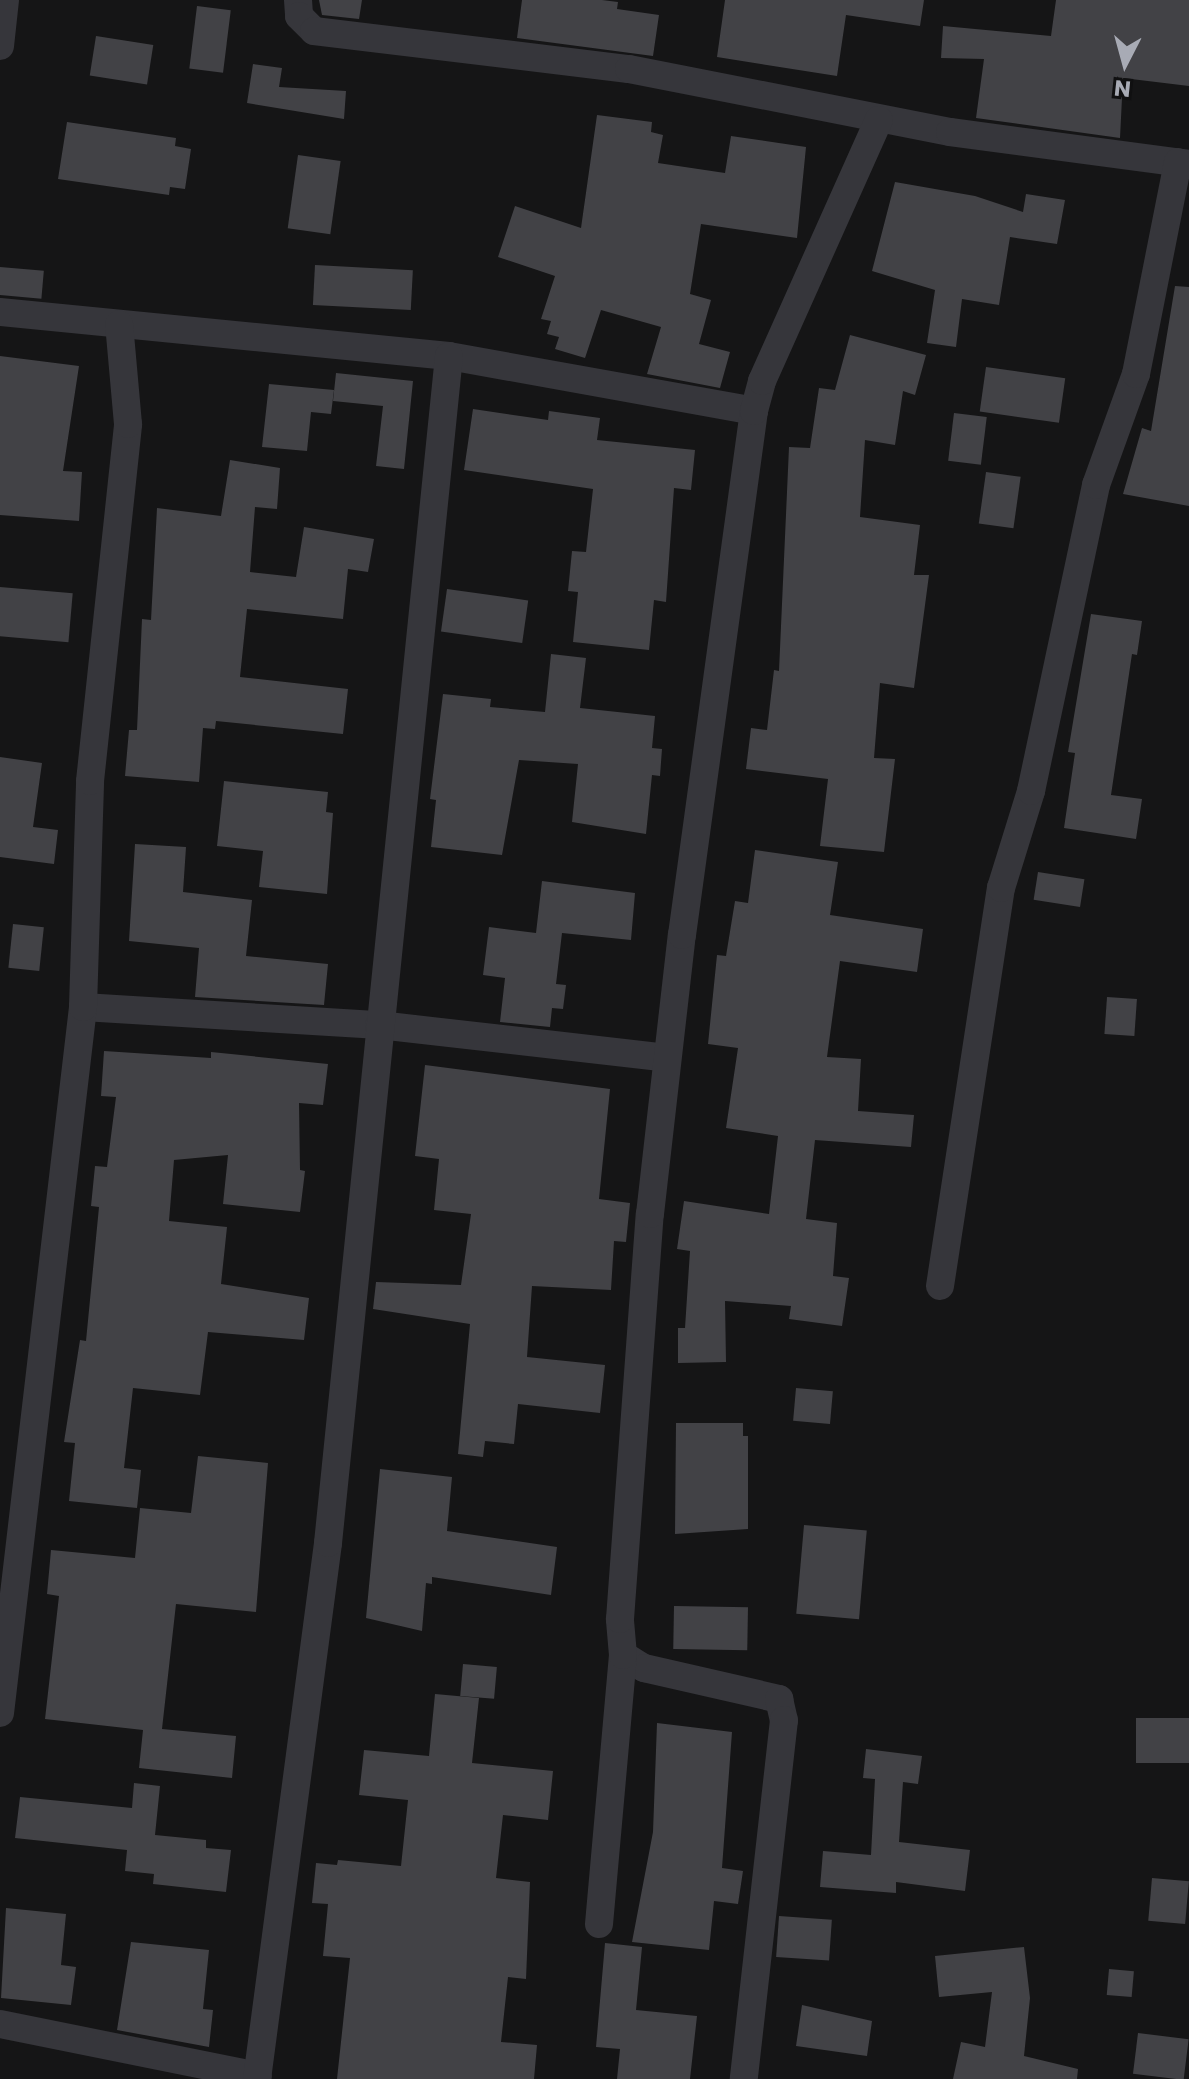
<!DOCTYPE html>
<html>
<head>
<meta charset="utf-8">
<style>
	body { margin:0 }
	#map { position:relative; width:1189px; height:2079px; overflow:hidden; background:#151516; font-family:Poppins,sans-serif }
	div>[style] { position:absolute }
	.building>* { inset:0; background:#424246; transform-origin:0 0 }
	.minor>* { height:28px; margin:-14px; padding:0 14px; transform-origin:14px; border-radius:14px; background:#36363b }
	span { translate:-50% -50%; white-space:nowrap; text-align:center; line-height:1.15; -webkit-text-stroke:8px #101011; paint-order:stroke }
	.north { position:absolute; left:1085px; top:24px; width:80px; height:80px; -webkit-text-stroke:6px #101011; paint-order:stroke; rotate:186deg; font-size:22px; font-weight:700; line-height:32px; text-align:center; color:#a8abb5 }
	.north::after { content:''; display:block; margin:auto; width:28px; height:36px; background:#a8abb5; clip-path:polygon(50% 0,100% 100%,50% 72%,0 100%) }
</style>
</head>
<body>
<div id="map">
	<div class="building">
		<div style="clip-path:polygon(319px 0,362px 0,359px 19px,322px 15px)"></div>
		<div style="clip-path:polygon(522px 0,602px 0,618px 2px,617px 9px,659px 15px,653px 56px,517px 38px)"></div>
		<div style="clip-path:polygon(725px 0,924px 0,920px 26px,846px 15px,837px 76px,717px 57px)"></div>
		<div style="clip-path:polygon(1056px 0,1189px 0,1189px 86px,1123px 78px,1120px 138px,976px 118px,984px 59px,941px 58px,943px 26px,1051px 36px)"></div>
		<div style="left:197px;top:6px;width:34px;height:63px;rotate:7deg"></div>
		<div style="left:96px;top:36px;width:58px;height:40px;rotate:9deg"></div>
		<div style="clip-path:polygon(253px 64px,282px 68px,279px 87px,346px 91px,344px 119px,247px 103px)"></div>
		<div style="clip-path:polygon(597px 115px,652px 122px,651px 132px,663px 135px,658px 163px,725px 173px,731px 136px,806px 147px,797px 238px,701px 224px,690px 294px,711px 300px,699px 344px,730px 352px,720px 388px,647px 374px,661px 327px,601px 310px,585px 358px,555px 349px,559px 337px,547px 334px,551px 321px,541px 319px,555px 276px,498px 257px,515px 206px,581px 228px)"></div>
		<div style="clip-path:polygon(67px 122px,176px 138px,175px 146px,191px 149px,185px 189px,170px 187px,169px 195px,58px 179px)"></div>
		<div style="left:298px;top:155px;width:43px;height:74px;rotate:8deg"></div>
		<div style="clip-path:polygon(895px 182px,975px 196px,1023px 212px,1026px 194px,1065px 200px,1057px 244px,1010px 237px,999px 305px,962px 299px,956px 347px,927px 343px,935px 290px,872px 271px)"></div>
		<div style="left:315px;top:265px;width:98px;height:40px;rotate:3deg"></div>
		<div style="left:0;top:267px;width:44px;height:28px;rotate:5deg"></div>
		<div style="clip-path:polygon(1175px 286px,1189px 287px,1189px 506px,1123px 494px,1142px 428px,1151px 431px)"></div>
		<div style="clip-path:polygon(850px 335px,926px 355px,915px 395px,903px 391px,895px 445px,865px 440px,860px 517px,920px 525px,914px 575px,929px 575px,914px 688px,880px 683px,874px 758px,895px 759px,884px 852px,820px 846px,828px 779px,746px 769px,751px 728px,767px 730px,774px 670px,779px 671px,789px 447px,810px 448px,819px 388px,835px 390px)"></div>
		<div style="clip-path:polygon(0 356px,79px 366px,63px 471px,82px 472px,79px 521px,0 515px)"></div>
		<div style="left:986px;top:367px;width:80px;height:45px;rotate:8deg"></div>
		<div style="clip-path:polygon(336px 373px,413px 381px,404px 469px,376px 466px,383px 406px,333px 401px)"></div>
		<div style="clip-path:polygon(269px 384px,334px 390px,331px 414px,311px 412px,307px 451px,262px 447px)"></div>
		<div style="clip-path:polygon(473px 409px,548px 420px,549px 411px,600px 418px,597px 440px,695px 450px,691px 490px,674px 488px,666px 602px,654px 600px,649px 650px,573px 642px,578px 592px,568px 591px,572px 551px,586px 552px,593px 489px,464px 470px)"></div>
		<div style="left:954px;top:413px;width:33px;height:48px;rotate:7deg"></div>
		<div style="clip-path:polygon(230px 460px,280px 468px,277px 509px,255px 507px,250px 572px,296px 577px,304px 527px,374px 539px,368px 572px,348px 569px,343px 619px,247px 609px,240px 677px,348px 689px,343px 734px,216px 721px,215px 729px,203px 728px,199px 782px,125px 776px,129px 730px,137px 730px,142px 619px,151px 620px,157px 508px,221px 516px)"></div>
		<div style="left:986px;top:472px;width:35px;height:52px;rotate:8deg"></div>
		<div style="left:0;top:587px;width:73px;height:49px;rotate:5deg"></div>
		<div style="left:447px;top:589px;width:82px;height:43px;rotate:8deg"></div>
		<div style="clip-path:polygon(1091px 614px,1142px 621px,1137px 655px,1132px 654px,1111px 795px,1142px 799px,1136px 839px,1064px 828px,1075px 753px,1068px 752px)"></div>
		<div style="clip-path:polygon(551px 654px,586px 658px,580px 708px,655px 716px,652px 748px,662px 749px,660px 776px,652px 775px,646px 834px,572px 822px,578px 764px,519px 760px,502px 855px,431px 847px,436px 800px,430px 799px,443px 694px,491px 699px,490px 707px,545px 712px)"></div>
		<div style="clip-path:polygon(0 757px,42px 763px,33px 827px,58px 830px,54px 864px,0 857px)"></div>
		<div style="clip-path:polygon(224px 781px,328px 792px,326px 812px,333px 813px,327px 894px,259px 887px,263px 851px,217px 846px)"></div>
		<div style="clip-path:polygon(135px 844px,186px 847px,183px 892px,252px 900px,246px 956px,328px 964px,324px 1005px,195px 997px,199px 948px,129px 941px)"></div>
		<div style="clip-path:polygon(755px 850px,838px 862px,830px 915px,923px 929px,917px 972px,840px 961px,827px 1057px,861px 1059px,858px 1111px,914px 1115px,911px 1147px,815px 1140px,806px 1219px,837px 1223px,833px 1276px,849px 1278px,842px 1326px,789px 1319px,791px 1306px,725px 1301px,726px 1362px,678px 1363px,678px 1328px,685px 1328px,690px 1251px,677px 1249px,684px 1201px,769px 1214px,778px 1136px,726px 1128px,738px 1048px,708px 1044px,717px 955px,726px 956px,735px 901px,748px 903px)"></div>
		<div style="left:1038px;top:872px;width:47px;height:28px;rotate:9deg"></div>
		<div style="clip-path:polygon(542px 881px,635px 893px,631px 940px,562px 933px,556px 984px,566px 985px,563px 1009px,552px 1008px,550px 1027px,500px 1022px,505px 978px,483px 975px,489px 927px,536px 933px)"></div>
		<div style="left:13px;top:924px;width:31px;height:44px;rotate:6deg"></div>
		<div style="left:1107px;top:997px;width:30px;height:37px;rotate:4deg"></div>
		<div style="clip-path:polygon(104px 1051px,211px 1058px,211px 1052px,328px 1064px,323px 1105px,299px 1103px,300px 1170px,305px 1171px,300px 1212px,223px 1204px,228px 1155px,174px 1160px,169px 1221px,227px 1227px,221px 1284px,309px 1298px,304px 1340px,208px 1332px,200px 1395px,133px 1388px,124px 1468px,141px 1470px,137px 1508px,69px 1501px,75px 1443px,64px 1442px,80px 1340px,86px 1341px,99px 1207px,91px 1206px,95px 1166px,107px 1167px,116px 1097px,101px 1096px)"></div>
		<div style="clip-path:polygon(425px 1065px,610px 1089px,599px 1199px,630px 1203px,626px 1242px,614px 1241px,611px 1290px,532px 1286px,527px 1357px,605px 1365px,600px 1413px,518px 1404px,514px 1444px,485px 1441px,483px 1457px,458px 1454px,470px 1324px,373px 1309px,376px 1282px,461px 1285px,471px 1214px,434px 1210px,439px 1159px,415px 1156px)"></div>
		<div style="left:796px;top:1388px;width:37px;height:33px;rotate:5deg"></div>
		<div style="clip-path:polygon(676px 1423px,743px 1423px,743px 1436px,748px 1436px,748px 1529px,675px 1534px)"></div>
		<div style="clip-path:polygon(198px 1456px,268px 1463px,256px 1612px,176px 1604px,162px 1729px,236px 1736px,232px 1778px,139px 1768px,143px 1730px,45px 1719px,59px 1596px,47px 1594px,51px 1550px,135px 1558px,140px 1508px,191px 1513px)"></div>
		<div style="clip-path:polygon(380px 1469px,452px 1477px,447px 1531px,557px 1547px,551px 1595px,432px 1577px,432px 1584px,426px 1583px,422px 1631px,366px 1618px)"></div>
		<div style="left:804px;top:1525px;width:63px;height:89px;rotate:5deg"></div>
		<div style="left:674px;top:1606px;width:74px;height:43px;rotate:1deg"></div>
		<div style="left:463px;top:1664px;width:34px;height:32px;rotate:5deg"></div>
		<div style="clip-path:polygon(435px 1694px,479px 1698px,472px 1763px,553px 1771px,548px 1820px,503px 1815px,496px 1878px,530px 1882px,526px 1979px,508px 1977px,501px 2042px,537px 2045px,534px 2079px,337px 2079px,350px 1958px,323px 1956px,328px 1904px,312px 1903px,316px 1863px,337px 1865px,338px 1860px,401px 1866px,408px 1800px,359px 1795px,364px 1750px,429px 1756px)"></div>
		<div style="left:1189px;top:1718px;width:45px;height:53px;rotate:90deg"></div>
		<div style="clip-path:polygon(657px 1723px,732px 1732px,722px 1868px,743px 1871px,738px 1904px,714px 1901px,709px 1950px,632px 1942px,653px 1832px)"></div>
		<div style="clip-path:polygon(866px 1749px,922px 1756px,918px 1784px,903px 1782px,899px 1842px,970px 1850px,965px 1891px,896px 1882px,896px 1893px,820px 1887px,823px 1851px,871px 1855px,875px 1779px,863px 1778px)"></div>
		<div style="clip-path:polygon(134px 1783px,160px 1786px,155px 1835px,206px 1840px,206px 1848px,231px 1850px,226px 1892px,153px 1884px,154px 1874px,125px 1871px,127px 1850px,15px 1838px,20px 1797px,132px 1808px)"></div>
		<div style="left:1152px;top:1878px;width:37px;height:43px;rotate:5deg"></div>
		<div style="clip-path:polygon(6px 1908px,66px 1914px,61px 1965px,76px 1967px,71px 2005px,1px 1998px)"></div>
		<div style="left:779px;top:1916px;width:53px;height:41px;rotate:4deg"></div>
		<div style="clip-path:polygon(131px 1942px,209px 1950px,203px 2009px,213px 2010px,209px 2047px,117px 2030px)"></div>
		<div style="clip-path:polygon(605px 1943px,642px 1947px,636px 2010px,697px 2016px,690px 2079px,617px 2079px,620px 2049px,596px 2047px)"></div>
		<div style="clip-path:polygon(1024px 1947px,1030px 1998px,1024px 2056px,1078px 2069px,1077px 2079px,953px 2079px,961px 2042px,985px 2047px,992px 1992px,939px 1997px,935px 1956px)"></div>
		<div style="left:1109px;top:1969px;width:25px;height:26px;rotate:5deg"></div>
		<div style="clip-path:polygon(802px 2005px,872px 2021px,867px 2056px,796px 2046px)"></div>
		<div style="left:1138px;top:2033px;width:51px;height:41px;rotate:7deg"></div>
	</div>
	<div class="minor">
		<div style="left:298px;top:0;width:16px;rotate:86deg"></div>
		<div style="left:299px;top:16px;width:21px;rotate:45deg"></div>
		<div style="left:314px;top:31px;width:317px;rotate:6.9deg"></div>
		<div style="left:629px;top:69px;width:327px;rotate:11.1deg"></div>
		<div style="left:950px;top:132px;width:241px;rotate:7.6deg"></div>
		<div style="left:0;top:46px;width:46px;rotate:-83.8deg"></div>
		<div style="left:0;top:312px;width:451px;rotate:5.6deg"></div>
		<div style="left:449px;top:356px;width:310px;rotate:10.2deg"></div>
		<div style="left:83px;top:1007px;width:297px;rotate:3.5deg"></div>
		<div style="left:379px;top:1025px;width:290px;rotate:6.5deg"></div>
		<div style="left:940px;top:1286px;width:403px;rotate:-81.3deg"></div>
		<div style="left:1001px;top:888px;width:102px;rotate:-72.8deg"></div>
		<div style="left:1031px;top:791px;width:313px;rotate:-78deg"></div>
		<div style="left:1096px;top:485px;width:118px;rotate:-70.2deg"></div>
		<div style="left:1136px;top:374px;width:216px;rotate:-78.8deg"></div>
		<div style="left:623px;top:1655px;width:25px;rotate:32deg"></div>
		<div style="left:644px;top:1668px;width:139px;rotate:12.9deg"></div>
		<div style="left:779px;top:1699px;width:22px;rotate:77deg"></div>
		<div style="left:784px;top:1720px;width:361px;rotate:96.4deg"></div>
		<div style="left:0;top:1713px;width:711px;rotate:-83.29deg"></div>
		<div style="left:83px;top:1007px;width:226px;rotate:-88.2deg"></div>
		<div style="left:90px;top:781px;width:359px;rotate:-83.9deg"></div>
		<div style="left:128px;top:424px;width:100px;rotate:-95.1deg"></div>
		<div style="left:599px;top:1924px;width:270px;rotate:-84.9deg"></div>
		<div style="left:623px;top:1655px;width:36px;rotate:-95deg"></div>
		<div style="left:620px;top:1619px;width:406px;rotate:-85.8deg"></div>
		<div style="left:650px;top:1214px;width:281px;rotate:-83.5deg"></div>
		<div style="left:682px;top:935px;width:529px;rotate:-82.18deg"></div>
		<div style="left:754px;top:411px;width:31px;rotate:-75deg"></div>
		<div style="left:762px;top:381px;width:286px;rotate:-65.9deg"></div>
		<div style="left:0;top:2024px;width:263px;rotate:11.4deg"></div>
		<div style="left:257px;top:2079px;width:541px;rotate:-82.45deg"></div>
		<div style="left:328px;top:1543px;width:1193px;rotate:-84.18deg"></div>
	</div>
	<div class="north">N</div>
</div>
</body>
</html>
